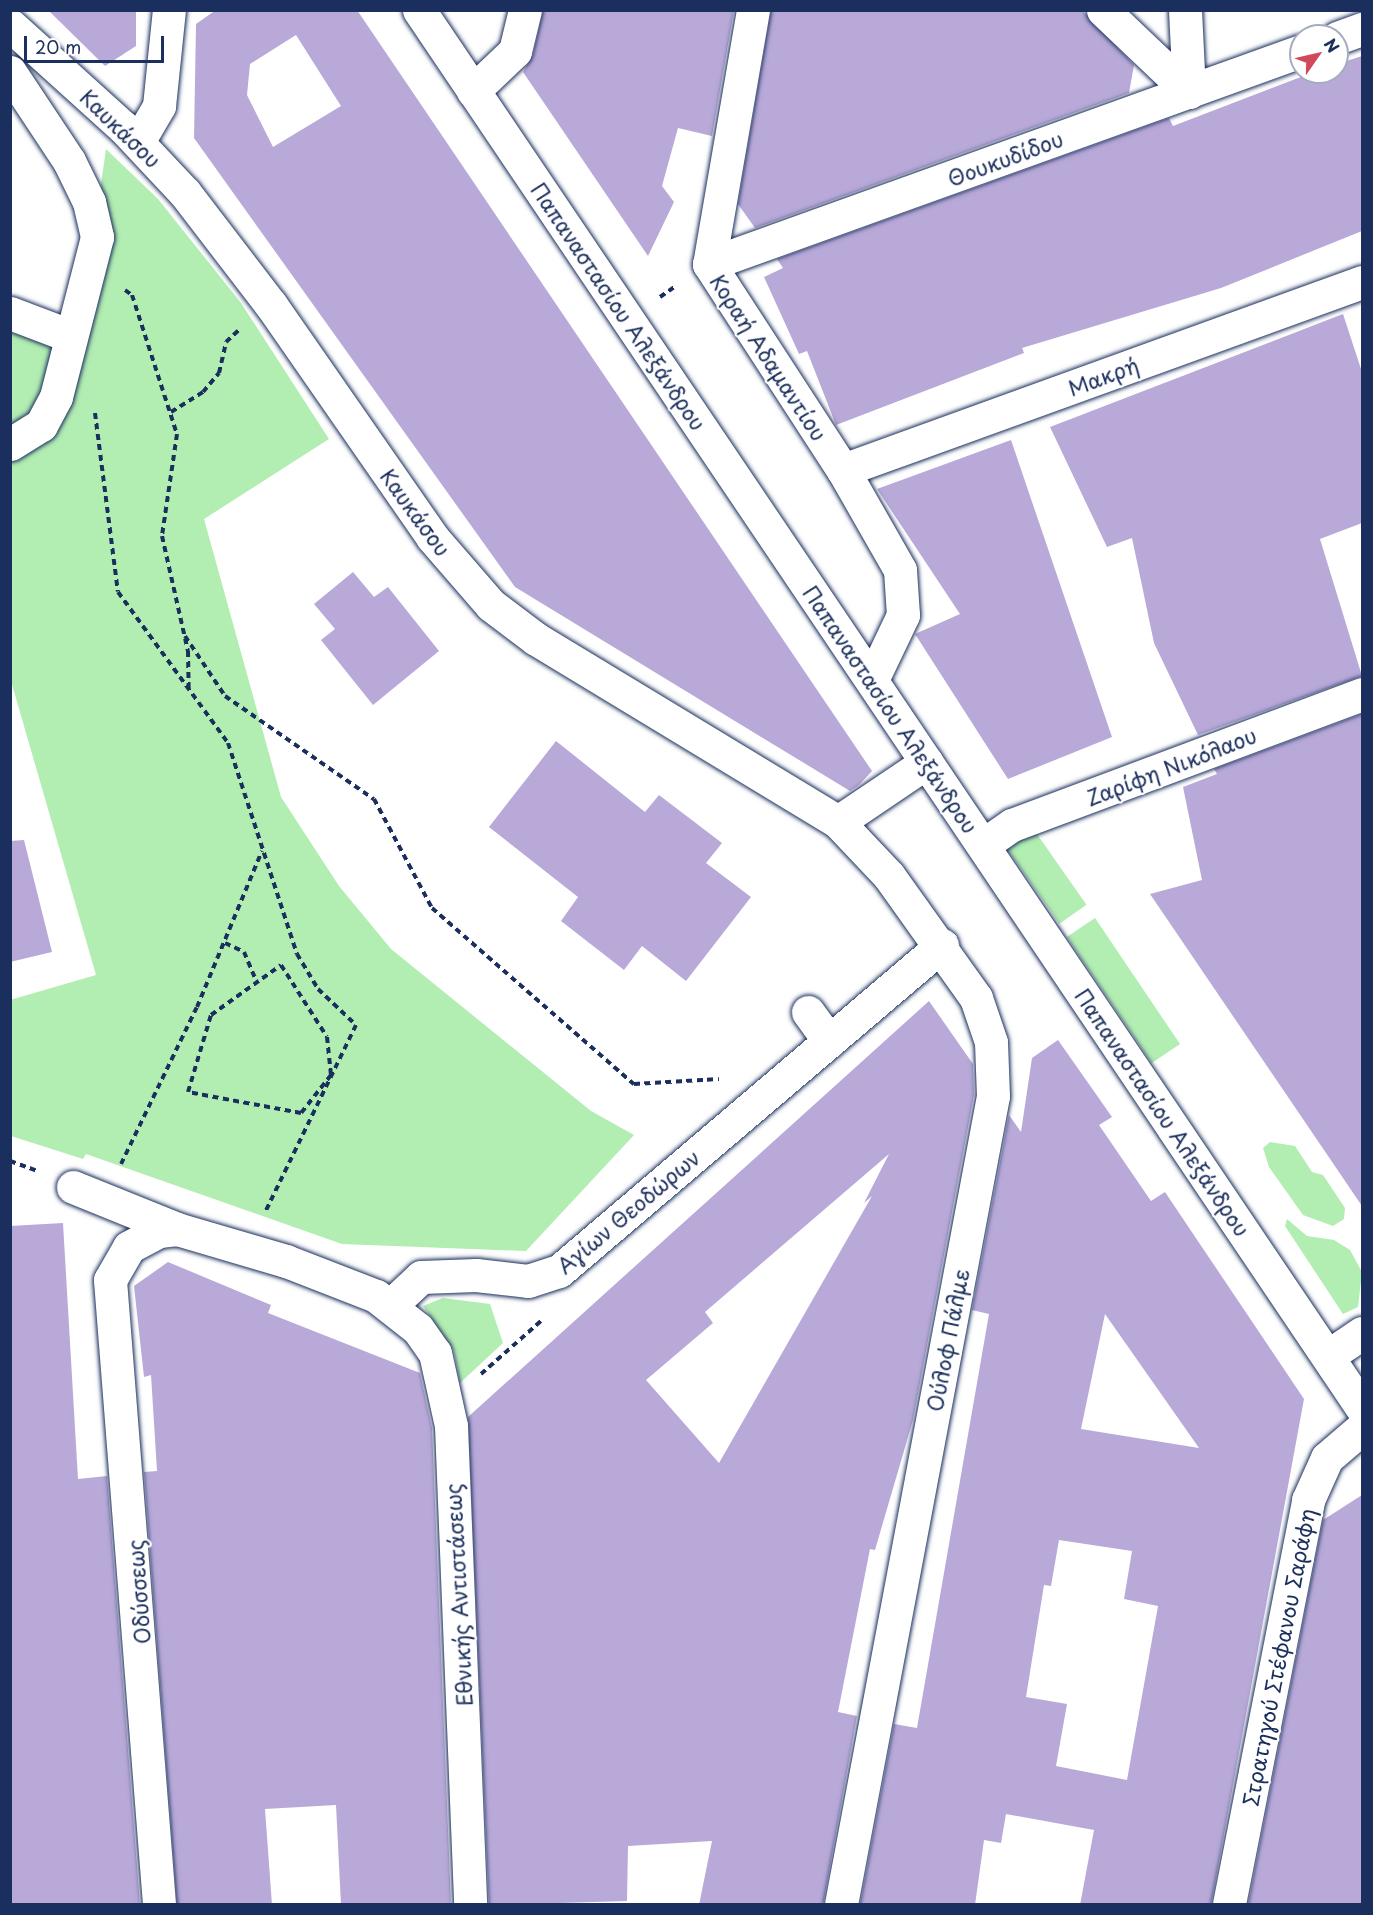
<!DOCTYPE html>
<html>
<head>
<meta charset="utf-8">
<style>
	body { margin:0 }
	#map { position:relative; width:1373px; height:1915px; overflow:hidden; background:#fff; font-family:"Playpen Sans",sans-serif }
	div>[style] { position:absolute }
	.green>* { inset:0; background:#b2edb2; transform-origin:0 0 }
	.building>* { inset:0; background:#b8a9d9 }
	.path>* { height:4px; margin-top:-2px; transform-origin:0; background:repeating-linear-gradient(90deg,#1b2f5e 0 6px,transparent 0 10.5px) }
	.roads { filter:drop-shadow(0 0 2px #1b2f5e) drop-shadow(0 0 2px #1b2f5e) }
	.minor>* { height:33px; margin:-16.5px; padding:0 16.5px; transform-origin:16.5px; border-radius:16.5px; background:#fff }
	span { translate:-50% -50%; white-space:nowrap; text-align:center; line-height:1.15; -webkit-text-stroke:4.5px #fff; paint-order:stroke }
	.street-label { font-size:21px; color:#1b2f5e }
	.frame { position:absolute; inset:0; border:12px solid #1b2f5e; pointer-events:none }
	.north { position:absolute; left:1289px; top:24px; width:60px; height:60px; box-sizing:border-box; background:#fff; border:2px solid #a4acbf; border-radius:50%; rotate:56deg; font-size:16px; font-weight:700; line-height:24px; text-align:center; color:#1b2f5e }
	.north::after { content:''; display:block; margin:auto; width:21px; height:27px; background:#d1495b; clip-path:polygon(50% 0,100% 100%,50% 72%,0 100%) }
	.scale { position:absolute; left:24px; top:36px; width:140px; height:27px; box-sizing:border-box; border:3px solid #1b2f5e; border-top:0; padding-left:8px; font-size:18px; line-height:21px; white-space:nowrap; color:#1b2f5e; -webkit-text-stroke:4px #fff; paint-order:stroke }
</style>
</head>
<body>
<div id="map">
	<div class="green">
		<div style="clip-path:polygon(106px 149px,158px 199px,241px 303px,329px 439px,204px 519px,281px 797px,339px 886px,391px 949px,591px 1111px,634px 1135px,526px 1251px,342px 1244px,86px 1154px,83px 1159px,11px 1136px,10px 1000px,96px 975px,11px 681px,10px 326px,79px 339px)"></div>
		<div style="left:1032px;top:827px;width:95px;height:33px;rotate:55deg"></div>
		<div style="left:1095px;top:918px;width:152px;height:34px;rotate:56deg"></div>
		<div style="clip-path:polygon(1270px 1142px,1295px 1146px,1312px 1172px,1323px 1175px,1345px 1208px,1344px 1219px,1333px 1226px,1303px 1215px,1269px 1167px,1263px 1148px)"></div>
		<div style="clip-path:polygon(1287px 1219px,1307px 1236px,1334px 1240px,1350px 1250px,1362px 1272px,1358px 1307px,1343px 1314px,1285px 1226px)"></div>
		<div style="clip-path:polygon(443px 1298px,490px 1304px,503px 1343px,460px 1383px,454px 1351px,423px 1306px)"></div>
	</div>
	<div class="building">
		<div style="clip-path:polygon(48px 10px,136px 10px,136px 46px,105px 66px)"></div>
		<div style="clip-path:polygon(evenodd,216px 10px,357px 10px,872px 771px,859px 785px,850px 791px,515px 587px,194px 138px,196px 24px,216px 10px,296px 35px,341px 106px,273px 147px,247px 95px,250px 64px,296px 35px)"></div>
		<div style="clip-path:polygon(543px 10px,734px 10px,712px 136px,678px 128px,662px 186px,674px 202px,648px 256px,523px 72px,533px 55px)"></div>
		<div style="clip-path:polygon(771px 10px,1082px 10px,1134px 65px,1129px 93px,755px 228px,738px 204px)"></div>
		<div style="clip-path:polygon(1362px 56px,1362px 231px,1221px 288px,1022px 348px,1024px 353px,836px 425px,807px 351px,799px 354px,764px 277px,783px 268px,777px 259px,1169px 118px,1173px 126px,1314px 72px,1337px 72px,1337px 64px)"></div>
		<div style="clip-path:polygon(1343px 314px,1362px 372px,1362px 523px,1320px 539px,1362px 676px,1198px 735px,1154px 643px,1132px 538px,1107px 547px,1050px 427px)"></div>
		<div style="clip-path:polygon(1011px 440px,1112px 737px,1008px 779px,915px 634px,960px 614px,877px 489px)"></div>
		<div style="clip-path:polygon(353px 572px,374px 597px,388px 587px,439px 651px,373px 705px,321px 640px,335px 629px,314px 604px)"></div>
		<div style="clip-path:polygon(1362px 714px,1362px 1206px,1150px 894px,1202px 880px,1183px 787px,1217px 774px,1214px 769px)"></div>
		<div style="clip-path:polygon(556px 741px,645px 812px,659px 795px,722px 843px,706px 863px,751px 897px,686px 981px,642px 946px,624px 970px,561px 921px,578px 897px,489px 827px)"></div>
		<div style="clip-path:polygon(24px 840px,52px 952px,10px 962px,10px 841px)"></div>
		<div style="clip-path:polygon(evenodd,929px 1001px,973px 1064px,974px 1095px,913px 1420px,875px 1550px,870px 1549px,838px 1712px,857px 1716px,823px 1905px,699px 1905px,712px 1841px,628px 1846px,627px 1901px,489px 1905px,468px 1417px,929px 1001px,889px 1154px,864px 1203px,872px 1196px,719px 1463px,646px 1380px,713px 1323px,705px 1312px,889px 1154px)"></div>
		<div style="clip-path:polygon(evenodd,1058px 1040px,1112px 1117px,1099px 1125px,1151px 1201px,1165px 1192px,1304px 1399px,1211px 1905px,1080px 1905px,1094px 1830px,1006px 1814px,1001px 1843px,984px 1840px,975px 1905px,860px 1905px,894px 1724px,917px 1728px,989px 1314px,972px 1310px,1009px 1115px,1021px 1132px,1032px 1058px,1058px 1040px,1105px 1314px,1199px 1448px,1081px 1429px,1105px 1314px,1058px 1040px,1059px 1540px,1132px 1551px,1124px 1599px,1158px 1606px,1127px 1780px,1056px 1766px,1067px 1704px,1026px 1697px,1044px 1585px,1051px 1586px,1059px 1540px)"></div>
		<div style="clip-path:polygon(63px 1223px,78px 1479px,107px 1476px,140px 1905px,10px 1905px,10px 1226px)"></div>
		<div style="clip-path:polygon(168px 1262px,271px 1305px,268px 1313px,420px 1373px,432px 1428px,451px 1905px,341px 1905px,336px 1805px,265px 1809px,272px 1905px,177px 1905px,144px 1472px,157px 1471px,151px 1375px,144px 1377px,134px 1286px)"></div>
		<div style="clip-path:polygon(1362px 1495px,1362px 1905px,1248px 1905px,1323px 1520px)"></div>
	</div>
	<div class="path">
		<div style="left:125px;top:290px;width:9px;rotate:36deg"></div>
		<div style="left:132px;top:295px;width:146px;rotate:72.1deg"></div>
		<div style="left:177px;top:434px;width:103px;rotate:98.4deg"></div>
		<div style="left:162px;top:536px;width:118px;rotate:77.3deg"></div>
		<div style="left:188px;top:651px;width:39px;rotate:89deg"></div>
		<div style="left:660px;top:297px;width:19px;rotate:-35deg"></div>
		<div style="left:171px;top:412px;width:38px;rotate:-32deg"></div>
		<div style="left:203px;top:392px;width:25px;rotate:-50deg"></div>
		<div style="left:219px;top:373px;width:32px;rotate:-77deg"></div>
		<div style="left:226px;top:342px;width:19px;rotate:-43deg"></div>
		<div style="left:95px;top:413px;width:180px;rotate:82.7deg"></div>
		<div style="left:118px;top:592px;width:187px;rotate:53.9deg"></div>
		<div style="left:228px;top:743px;width:222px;rotate:71.9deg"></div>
		<div style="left:297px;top:954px;width:41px;rotate:59deg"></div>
		<div style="left:318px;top:989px;width:52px;rotate:43.5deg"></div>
		<div style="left:356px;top:1025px;width:208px;rotate:115.9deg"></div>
		<div style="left:185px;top:636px;width:72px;rotate:56.3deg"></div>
		<div style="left:225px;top:696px;width:181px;rotate:34.7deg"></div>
		<div style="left:374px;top:799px;width:123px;rotate:62deg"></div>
		<div style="left:432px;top:908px;width:268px;rotate:41.1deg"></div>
		<div style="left:634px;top:1084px;width:85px;rotate:-3.4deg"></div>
		<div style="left:225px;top:943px;width:21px;rotate:25deg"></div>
		<div style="left:244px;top:952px;width:33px;rotate:67deg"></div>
		<div style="left:281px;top:965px;width:85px;rotate:57.4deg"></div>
		<div style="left:327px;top:1037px;width:38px;rotate:84deg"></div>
		<div style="left:331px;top:1075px;width:48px;rotate:128.3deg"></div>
		<div style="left:301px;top:1113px;width:115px;rotate:-169.5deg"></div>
		<div style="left:188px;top:1092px;width:80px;rotate:-73.4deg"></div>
		<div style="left:211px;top:1015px;width:86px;rotate:-35.5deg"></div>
		<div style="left:10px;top:1161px;width:29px;rotate:20deg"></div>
		<div style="left:121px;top:1164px;width:174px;rotate:-64.2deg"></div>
		<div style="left:197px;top:1007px;width:169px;rotate:-67.4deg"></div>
		<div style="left:481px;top:1374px;width:80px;rotate:-41.5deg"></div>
	</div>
	<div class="roads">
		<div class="minor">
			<div style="left:419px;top:10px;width:1686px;rotate:56deg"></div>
			<div style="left:753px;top:10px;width:258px;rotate:99.8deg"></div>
			<div style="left:709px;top:264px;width:246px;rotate:57deg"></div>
			<div style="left:843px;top:470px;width:115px;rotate:60.3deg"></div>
			<div style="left:900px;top:570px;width:45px;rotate:86.2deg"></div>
			<div style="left:903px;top:615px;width:72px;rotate:115.5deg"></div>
			<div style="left:1103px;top:10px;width:119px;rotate:43.6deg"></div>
			<div style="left:1185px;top:10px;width:82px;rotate:87.2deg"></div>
			<div style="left:10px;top:25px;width:152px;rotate:42.1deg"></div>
			<div style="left:123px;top:127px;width:91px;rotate:46.8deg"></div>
			<div style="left:185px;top:193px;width:141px;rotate:52.5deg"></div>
			<div style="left:271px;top:305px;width:282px;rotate:55.2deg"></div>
			<div style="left:432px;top:537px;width:90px;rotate:49.1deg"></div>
			<div style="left:491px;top:605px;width:56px;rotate:37.1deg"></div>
			<div style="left:536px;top:639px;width:353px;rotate:31.2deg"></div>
			<div style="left:838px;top:822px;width:74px;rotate:46.6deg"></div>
			<div style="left:889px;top:876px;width:150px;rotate:54.5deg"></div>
			<div style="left:976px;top:998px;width:46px;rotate:71.2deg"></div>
			<div style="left:991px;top:1042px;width:54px;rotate:87.9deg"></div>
			<div style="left:993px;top:1096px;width:822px;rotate:100.65deg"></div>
			<div style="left:1337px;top:38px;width:27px;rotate:-20deg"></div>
			<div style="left:10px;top:72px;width:107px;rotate:56.5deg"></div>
			<div style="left:69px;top:161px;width:46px;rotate:64deg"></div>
			<div style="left:89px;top:202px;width:36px;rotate:77deg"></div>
			<div style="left:97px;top:237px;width:165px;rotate:104.4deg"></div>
			<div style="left:56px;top:397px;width:32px;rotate:118deg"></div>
			<div style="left:41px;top:425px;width:36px;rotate:148deg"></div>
			<div style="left:473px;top:91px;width:58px;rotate:-43.6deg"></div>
			<div style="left:515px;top:51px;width:42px;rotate:-76.3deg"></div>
			<div style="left:138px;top:142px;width:42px;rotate:-59.7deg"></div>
			<div style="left:159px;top:106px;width:97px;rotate:-84.1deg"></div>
			<div style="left:709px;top:264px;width:629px;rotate:-19.79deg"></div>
			<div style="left:10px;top:313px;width:62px;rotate:20.8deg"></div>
			<div style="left:843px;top:470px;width:552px;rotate:-19.91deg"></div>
			<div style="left:838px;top:822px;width:107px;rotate:-34deg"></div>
			<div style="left:983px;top:845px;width:35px;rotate:-35deg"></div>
			<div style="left:1012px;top:825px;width:374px;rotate:-20.5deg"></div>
			<div style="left:808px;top:1012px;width:36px;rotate:54deg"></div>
			<div style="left:73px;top:1187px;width:112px;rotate:22deg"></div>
			<div style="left:391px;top:1305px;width:41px;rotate:-43deg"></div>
			<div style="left:421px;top:1277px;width:55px;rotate:-2.1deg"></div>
			<div style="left:476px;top:1275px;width:52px;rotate:6.6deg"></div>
			<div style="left:528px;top:1281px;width:33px;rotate:-18deg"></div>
			<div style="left:559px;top:1271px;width:503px;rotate:-40.4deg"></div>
			<div style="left:1328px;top:1356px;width:41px;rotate:-34.1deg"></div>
			<div style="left:159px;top:1904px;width:626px;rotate:-94.49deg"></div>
			<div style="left:110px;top:1280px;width:38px;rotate:-60deg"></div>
			<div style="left:129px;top:1247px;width:34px;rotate:-28deg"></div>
			<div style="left:159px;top:1231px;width:18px;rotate:-6deg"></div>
			<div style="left:177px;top:1229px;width:114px;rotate:16.4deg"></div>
			<div style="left:286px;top:1261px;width:97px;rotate:21.3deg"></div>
			<div style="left:376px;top:1296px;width:53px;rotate:38.2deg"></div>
			<div style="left:418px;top:1329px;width:29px;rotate:55deg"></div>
			<div style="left:435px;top:1353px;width:75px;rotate:77.6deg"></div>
			<div style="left:451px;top:1426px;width:478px;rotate:87.7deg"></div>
			<div style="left:1229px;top:1904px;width:412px;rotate:-78.9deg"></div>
			<div style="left:1308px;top:1500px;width:46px;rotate:-65.7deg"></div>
			<div style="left:1327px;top:1458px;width:46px;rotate:-40.6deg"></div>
		</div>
	</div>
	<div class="street-label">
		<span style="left:121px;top:128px;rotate:44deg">Καυκάσου</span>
		<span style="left:1005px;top:158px;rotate:-20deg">Θουκυδίδου</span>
		<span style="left:619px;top:306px;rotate:56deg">Παπαναστασίου Αλεξάνδρου</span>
		<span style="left:769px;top:357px;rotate:57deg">Κοραή Αδαμαντίου</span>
		<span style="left:1103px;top:376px;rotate:-20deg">Μακρή</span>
		<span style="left:416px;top:512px;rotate:54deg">Καυκάσου</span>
		<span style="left:891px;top:709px;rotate:56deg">Παπαναστασίου Αλεξάνδρου</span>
		<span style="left:1171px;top:766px;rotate:-21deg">Ζαρίφη Νικόλαου</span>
		<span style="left:1163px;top:1112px;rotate:56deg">Παπαναστασίου Αλεξάνδρου</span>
		<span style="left:628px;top:1211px;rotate:-40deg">Αγίων Θεοδώρων</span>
		<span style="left:947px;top:1340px;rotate:-79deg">Ούλοφ Πάλμε</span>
		<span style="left:138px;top:1592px;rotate:-94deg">Οδύσσεως</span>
		<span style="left:458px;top:1595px;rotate:-93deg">Εθνικής Αντιστάσεως</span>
		<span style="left:1278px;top:1657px;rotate:-79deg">Στρατηγού Στέφανου Σαράφη</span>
	</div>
	<div class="frame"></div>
	<div class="north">N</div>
	<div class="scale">20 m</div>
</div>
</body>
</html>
